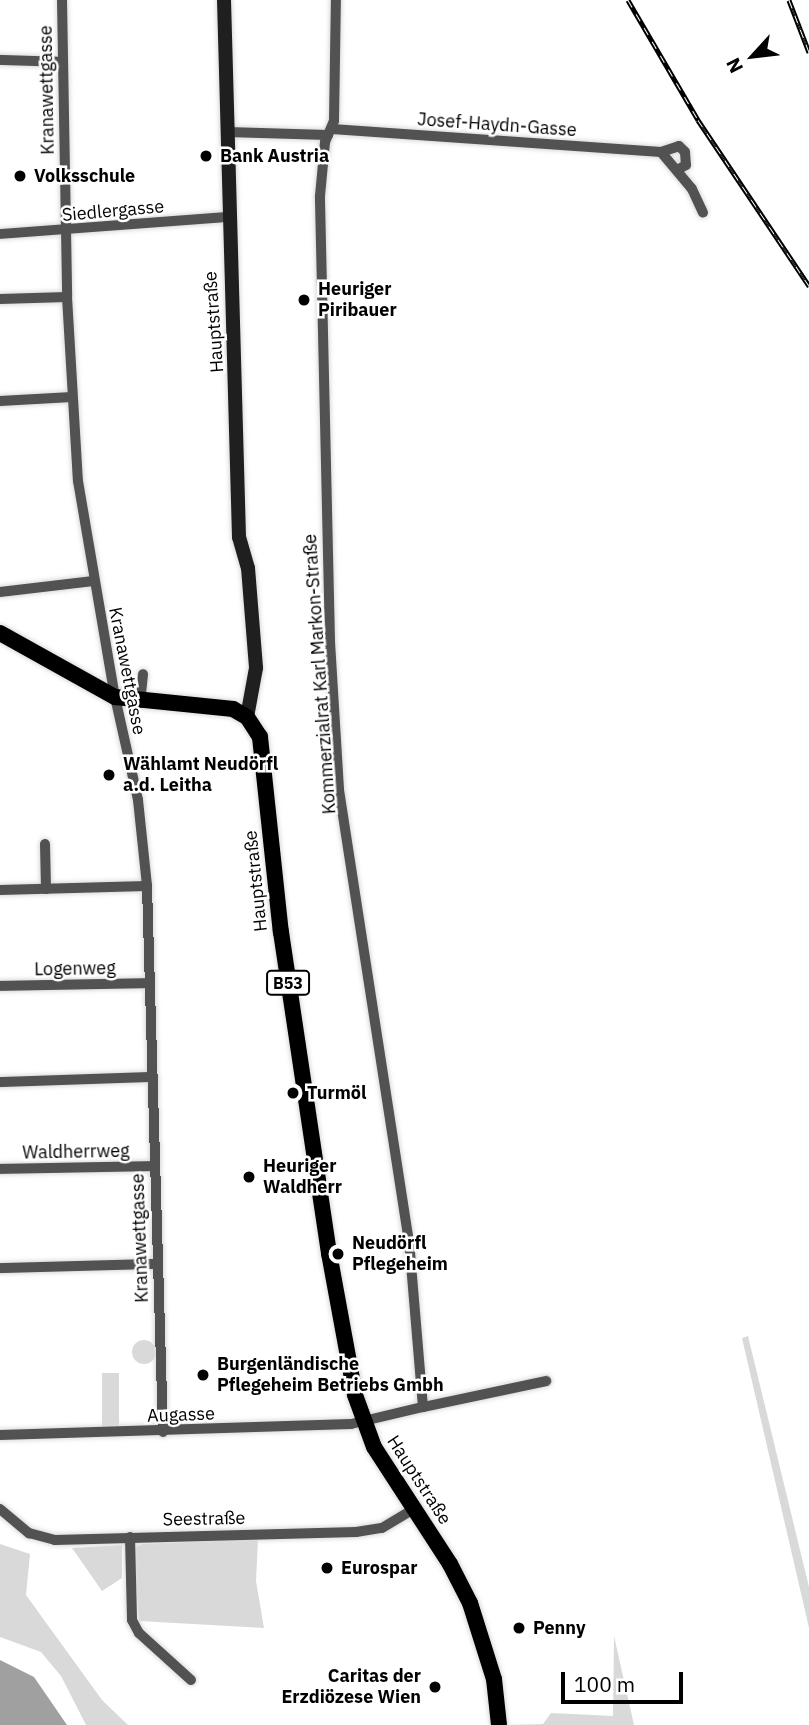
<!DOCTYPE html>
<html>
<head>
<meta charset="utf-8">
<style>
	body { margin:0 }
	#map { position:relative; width:809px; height:1725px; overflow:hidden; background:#fff; font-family:"IBM Plex Sans",sans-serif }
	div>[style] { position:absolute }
	.green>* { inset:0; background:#d9d9d9; transform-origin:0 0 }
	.round { border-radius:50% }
	.water>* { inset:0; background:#a0a0a0 }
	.roads { filter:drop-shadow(0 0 2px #dbdbdb) drop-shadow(0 0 2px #dbdbdb) }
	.street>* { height:10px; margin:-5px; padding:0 5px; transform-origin:5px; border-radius:5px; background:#525252 }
	.secondary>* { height:14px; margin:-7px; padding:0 7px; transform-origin:7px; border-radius:7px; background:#1f1f1f }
	.primary>* { height:16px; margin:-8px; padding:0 8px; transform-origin:8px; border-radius:8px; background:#000 }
	.rail>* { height:5px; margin-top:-2.5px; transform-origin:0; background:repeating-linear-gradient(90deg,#fff 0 8px,#000 0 16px); box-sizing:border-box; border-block:2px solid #000 }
	.dots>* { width:19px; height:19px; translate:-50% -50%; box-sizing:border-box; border:4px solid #fff; border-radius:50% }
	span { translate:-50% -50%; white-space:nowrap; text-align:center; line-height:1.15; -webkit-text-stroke:5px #fff; paint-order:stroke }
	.shield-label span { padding:2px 5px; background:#fff; border:2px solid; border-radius:5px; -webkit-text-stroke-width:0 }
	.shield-label { font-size:16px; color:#000; font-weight:700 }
	.street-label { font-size:18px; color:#000 }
	.poi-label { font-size:18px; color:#000; font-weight:700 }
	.left { translate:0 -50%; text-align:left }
	.right { translate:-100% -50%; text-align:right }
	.north { position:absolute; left:718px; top:21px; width:70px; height:70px; -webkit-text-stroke:5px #fff; paint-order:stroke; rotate:243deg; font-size:19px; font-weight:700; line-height:28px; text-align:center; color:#000 }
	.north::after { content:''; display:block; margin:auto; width:24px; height:32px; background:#000; clip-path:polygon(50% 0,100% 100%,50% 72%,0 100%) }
	.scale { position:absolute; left:561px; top:1672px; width:122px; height:32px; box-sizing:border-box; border:4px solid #000; border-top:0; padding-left:9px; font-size:21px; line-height:24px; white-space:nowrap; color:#000; -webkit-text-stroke:5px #fff; paint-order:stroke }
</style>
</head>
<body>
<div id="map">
	<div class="green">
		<div style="clip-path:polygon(748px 1336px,809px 1587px,809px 1628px,742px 1338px)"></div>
		<div class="round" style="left:132px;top:1340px;width:24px;height:24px"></div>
		<div style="left:102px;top:1373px;width:17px;height:56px"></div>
		<div style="clip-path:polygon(258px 1539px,256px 1581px,264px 1628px,139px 1621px,133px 1548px,142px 1544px)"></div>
		<div style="clip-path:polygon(0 1544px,30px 1554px,26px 1595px,102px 1700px,128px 1725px,86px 1725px,61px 1676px,41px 1652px,0 1637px)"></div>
		<div style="clip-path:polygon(122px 1545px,122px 1578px,102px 1591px,72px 1548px)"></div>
		<div style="clip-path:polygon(614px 1636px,634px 1725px,508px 1725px,543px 1724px,551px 1713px,613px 1716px)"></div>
	</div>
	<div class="water">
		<div style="clip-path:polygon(0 1660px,34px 1677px,67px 1725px,0 1725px)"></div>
	</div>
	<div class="roads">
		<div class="street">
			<div style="left:62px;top:0;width:297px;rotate:89deg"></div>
			<div style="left:67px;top:297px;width:184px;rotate:86.6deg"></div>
			<div style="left:78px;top:481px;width:219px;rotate:80.3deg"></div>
			<div style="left:115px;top:697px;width:106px;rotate:77.4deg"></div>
			<div style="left:138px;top:800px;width:86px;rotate:84deg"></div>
			<div style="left:147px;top:886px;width:546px;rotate:88.32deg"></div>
			<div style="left:0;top:60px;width:62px;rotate:1.8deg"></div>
			<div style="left:332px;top:129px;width:330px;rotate:4deg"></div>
			<div style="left:661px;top:152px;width:48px;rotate:50deg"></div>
			<div style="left:692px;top:189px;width:26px;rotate:65deg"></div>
			<div style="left:227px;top:132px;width:101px;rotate:1.7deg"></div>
			<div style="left:661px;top:152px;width:19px;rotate:-18deg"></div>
			<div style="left:679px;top:146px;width:8px;rotate:45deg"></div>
			<div style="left:685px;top:152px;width:13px;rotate:86deg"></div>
			<div style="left:686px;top:165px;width:10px;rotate:151deg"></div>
			<div style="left:0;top:234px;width:229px;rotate:-4.3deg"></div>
			<div style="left:0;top:299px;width:67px;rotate:-1.7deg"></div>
			<div style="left:0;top:401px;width:72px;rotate:-3.2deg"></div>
			<div style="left:0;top:592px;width:94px;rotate:-6.7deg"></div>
			<div style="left:140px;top:703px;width:29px;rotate:-84deg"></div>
			<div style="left:45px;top:844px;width:45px;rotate:88.7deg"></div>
			<div style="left:0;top:890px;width:147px;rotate:-1.6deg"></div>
			<div style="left:0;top:986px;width:150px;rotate:-1.1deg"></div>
			<div style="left:0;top:1082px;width:152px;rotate:-1.9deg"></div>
			<div style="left:0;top:1169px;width:153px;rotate:-1.1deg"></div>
			<div style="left:0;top:1268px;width:155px;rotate:-1.5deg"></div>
			<div style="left:423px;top:1407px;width:126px;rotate:-11.9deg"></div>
			<div style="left:0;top:1435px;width:351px;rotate:-1.8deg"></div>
			<div style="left:351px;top:1424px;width:74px;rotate:-13.3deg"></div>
			<div style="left:423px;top:1407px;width:166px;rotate:-94.8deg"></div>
			<div style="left:409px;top:1242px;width:458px;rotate:-98.8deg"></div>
			<div style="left:339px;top:789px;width:148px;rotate:-93.5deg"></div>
			<div style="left:330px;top:641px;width:445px;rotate:-91.3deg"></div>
			<div style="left:320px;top:196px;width:54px;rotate:-84.7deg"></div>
			<div style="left:325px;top:142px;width:23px;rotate:-67deg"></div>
			<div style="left:334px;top:121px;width:121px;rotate:-89.1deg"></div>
			<div style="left:0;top:1509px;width:38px;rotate:40deg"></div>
			<div style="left:29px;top:1533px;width:27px;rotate:15deg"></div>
			<div style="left:55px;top:1540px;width:301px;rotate:-1.5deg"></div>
			<div style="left:356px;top:1532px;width:26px;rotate:-9deg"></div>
			<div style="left:382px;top:1528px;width:37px;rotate:-31deg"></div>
			<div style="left:130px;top:1537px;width:83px;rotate:88.6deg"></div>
			<div style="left:132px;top:1620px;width:15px;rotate:62deg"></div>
			<div style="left:139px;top:1633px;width:70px;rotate:42.1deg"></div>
		</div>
		<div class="secondary">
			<div style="left:224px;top:0;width:537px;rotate:88.4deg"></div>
			<div style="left:239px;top:537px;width:32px;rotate:74deg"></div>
			<div style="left:248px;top:568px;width:100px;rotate:85.4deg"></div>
			<div style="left:256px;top:668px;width:50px;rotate:100.4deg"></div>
		</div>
		<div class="primary">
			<div style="left:0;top:633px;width:132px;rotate:29.1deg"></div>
			<div style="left:115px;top:697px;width:119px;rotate:5.8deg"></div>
			<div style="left:233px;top:709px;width:16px;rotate:30deg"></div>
			<div style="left:247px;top:717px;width:24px;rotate:57deg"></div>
			<div style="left:260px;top:737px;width:196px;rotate:83.9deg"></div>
			<div style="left:281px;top:932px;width:325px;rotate:81.5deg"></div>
			<div style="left:329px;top:1253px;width:144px;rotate:79.6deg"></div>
			<div style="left:355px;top:1395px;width:55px;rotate:69.9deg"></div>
			<div style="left:374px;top:1447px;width:140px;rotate:57deg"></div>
			<div style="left:450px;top:1564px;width:44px;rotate:62.9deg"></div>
			<div style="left:470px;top:1603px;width:80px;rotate:72.5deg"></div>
			<div style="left:494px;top:1679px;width:46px;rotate:83.8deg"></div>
		</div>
	</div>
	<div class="rail">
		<div style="left:628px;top:0;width:139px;rotate:59.7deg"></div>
		<div style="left:698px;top:120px;width:200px;rotate:56.2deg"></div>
		<div style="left:789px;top:0;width:56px;rotate:69deg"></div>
	</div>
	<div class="dots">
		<div style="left:206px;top:156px;background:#000"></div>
		<div style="left:20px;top:176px;background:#000"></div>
		<div style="left:304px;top:300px;background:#000"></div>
		<div style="left:109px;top:775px;background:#000"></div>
		<div style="left:293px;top:1093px;background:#000"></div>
		<div style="left:249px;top:1177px;background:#000"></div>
		<div style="left:338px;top:1254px;background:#000"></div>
		<div style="left:203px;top:1375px;background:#000"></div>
		<div style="left:327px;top:1568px;background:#000"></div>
		<div style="left:519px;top:1628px;background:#000"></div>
		<div style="left:435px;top:1687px;background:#000"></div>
	</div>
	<div class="shield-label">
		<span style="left:288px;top:983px">B53</span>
	</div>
	<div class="street-label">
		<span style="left:47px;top:90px;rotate:-91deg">Kranawettgasse</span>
		<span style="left:497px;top:125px;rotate:4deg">Josef-Haydn-Gasse</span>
		<span style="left:113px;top:211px;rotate:-5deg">Siedlergasse</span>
		<span style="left:214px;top:322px;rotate:-94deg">Hauptstraße</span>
		<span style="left:127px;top:671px;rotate:79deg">Kranawettgasse</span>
		<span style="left:320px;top:674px;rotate:-94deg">Kommerzialrat Karl Markon-Straße</span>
		<span style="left:256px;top:881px;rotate:-96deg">Hauptstraße</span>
		<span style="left:75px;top:969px;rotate:-1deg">Logenweg</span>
		<span style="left:76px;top:1152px;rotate:-1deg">Waldherrweg</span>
		<span style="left:140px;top:1238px;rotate:-92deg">Kranawettgasse</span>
		<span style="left:181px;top:1415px;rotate:-2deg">Augasse</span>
		<span style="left:419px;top:1480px;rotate:57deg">Hauptstraße</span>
		<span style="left:204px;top:1519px;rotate:-1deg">Seestraße</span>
	</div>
	<div class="poi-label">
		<span class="left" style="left:220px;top:156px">Bank Austria</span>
		<span class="left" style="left:34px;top:176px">Volksschule</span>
		<span class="left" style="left:318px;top:300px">Heuriger<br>Piribauer</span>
		<span class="left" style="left:123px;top:775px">Wählamt Neudörfl<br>a.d. Leitha</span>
		<span class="left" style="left:307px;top:1093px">Turmöl</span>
		<span class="left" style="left:263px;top:1177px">Heuriger<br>Waldherr</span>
		<span class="left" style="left:352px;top:1254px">Neudörfl<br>Pflegeheim</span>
		<span class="left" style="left:217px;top:1375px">Burgenländische<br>Pflegeheim Betriebs Gmbh</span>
		<span class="left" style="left:341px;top:1568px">Eurospar</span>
		<span class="left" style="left:533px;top:1628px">Penny</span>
		<span class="right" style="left:421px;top:1687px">Caritas der<br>Erzdiözese Wien</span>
	</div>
	<div class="north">N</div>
	<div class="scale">100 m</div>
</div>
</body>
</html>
